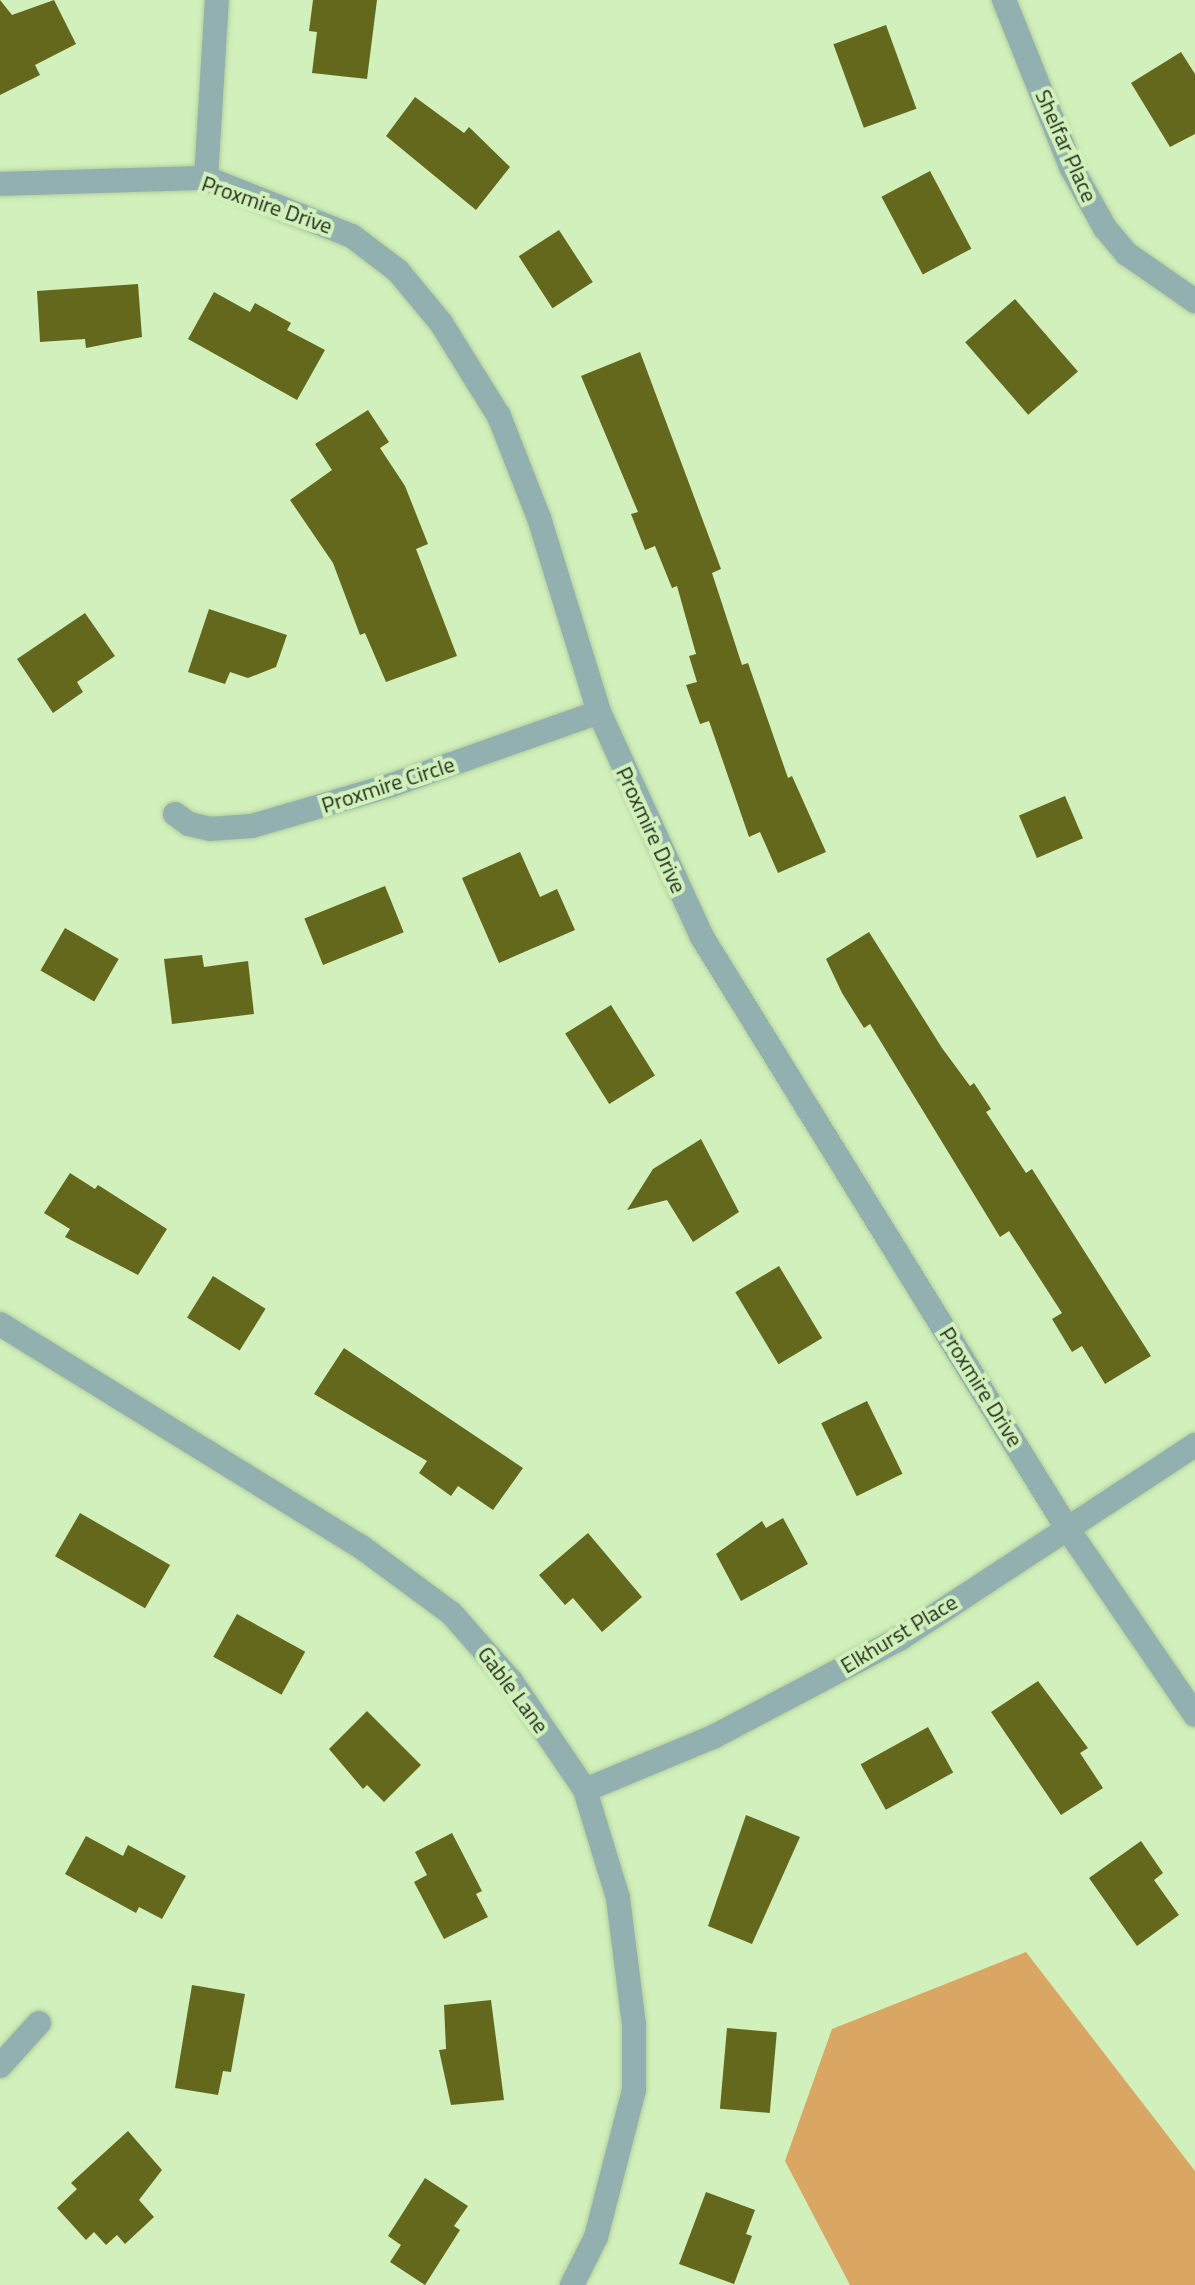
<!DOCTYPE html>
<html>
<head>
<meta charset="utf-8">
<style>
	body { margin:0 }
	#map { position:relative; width:1195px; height:2285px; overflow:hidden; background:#d1f0bb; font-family:"Titillium Web",sans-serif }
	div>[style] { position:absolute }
	.green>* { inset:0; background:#daa663 }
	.building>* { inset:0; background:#64681c; transform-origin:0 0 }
	.roads { filter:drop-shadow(0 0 2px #b2cd9e) drop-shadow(0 0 2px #b2cd9e) }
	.minor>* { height:24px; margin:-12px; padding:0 12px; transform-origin:12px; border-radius:12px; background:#91b0af }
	span { translate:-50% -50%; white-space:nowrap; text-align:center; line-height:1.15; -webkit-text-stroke:8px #d1f0bb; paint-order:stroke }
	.street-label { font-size:22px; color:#25301c }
</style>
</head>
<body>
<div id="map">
	<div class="green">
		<div style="clip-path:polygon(1026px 1952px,1195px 2171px,1195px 2285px,850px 2285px,785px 2161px,832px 2029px)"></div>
	</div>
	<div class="building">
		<div style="clip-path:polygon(0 0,12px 15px,54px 0,76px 44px,35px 65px,40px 75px,0 95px)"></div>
		<div style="clip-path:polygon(313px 0,377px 0,367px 79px,312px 73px,317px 32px,309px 31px)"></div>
		<div style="left:886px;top:25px;width:89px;height:56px;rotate:70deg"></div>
		<div style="clip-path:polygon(1181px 52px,1195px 74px,1195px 134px,1170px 147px,1131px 83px)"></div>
		<div style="clip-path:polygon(415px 97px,464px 133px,469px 127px,510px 167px,476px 210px,386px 136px)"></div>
		<div style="left:930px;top:171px;width:88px;height:55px;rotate:62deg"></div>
		<div style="left:559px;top:230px;width:62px;height:48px;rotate:57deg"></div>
		<div style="clip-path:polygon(138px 284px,142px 337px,86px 348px,85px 339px,40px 342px,37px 291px)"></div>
		<div style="clip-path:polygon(214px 292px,250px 312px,255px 303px,291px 323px,287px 330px,325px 350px,297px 400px,188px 339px)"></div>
		<div style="left:1015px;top:299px;width:96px;height:66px;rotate:49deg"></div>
		<div style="clip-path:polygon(640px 352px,721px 569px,712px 573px,742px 665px,748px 663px,788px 778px,792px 776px,826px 852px,778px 873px,760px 832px,749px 837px,709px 721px,700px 724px,686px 685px,697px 682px,689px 656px,696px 654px,677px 586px,672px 588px,655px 546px,645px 550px,631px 514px,638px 512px,581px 376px)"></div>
		<div style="clip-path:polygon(368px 410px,389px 442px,380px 448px,405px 486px,428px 544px,416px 549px,457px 656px,386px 682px,365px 633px,360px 635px,333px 563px,290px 500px,332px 470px,315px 444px)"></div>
		<div style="clip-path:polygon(209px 609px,287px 635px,276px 667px,248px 678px,230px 672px,225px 684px,188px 672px)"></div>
		<div style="clip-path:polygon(85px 613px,115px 656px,77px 682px,83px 692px,53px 713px,17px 659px)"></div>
		<div style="left:1065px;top:796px;width:46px;height:50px;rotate:67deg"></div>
		<div style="clip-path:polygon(520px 852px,540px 897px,557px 889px,575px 930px,499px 963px,462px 878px)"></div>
		<div style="left:385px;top:886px;width:50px;height:87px;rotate:68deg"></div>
		<div style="left:65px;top:928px;width:62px;height:49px;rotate:30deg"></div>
		<div style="clip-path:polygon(869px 932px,942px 1048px,970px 1086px,974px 1083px,991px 1109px,986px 1112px,1026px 1173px,1032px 1169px,1151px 1356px,1105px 1384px,1082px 1346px,1072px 1352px,1052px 1319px,1062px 1313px,1009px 1231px,1000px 1237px,870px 1024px,864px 1028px,842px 993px,826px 959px)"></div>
		<div style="clip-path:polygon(202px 955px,204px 967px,248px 961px,254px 1014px,172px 1024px,164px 959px)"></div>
		<div style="left:611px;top:1005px;width:83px;height:54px;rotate:58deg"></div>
		<div style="clip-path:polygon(701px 1139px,739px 1212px,693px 1242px,667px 1200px,627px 1210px,653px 1169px)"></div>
		<div style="clip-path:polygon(70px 1173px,95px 1189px,98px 1185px,167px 1229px,138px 1275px,65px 1237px,70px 1229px,44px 1213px)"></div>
		<div style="left:779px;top:1266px;width:84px;height:51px;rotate:59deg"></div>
		<div style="left:213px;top:1276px;width:62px;height:49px;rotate:32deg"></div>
		<div style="clip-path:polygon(344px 1348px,523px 1468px,493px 1510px,458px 1486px,451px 1496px,419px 1473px,427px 1461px,314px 1394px)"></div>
		<div style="left:867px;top:1401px;width:81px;height:51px;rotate:64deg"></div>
		<div style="left:80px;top:1513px;width:104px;height:50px;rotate:30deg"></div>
		<div style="clip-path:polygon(783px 1518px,808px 1564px,741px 1601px,716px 1554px,762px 1521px,766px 1528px)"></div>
		<div style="clip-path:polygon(588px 1533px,642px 1597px,602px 1632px,573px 1598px,565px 1605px,539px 1575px)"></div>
		<div style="left:237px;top:1614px;width:78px;height:49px;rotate:29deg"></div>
		<div style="clip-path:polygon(1038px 1681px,1088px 1748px,1080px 1753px,1103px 1788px,1061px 1815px,991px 1712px)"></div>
		<div style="clip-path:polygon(367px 1711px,421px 1765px,384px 1802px,367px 1785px,363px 1789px,329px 1749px)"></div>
		<div style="left:928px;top:1727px;width:52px;height:77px;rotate:61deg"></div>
		<div style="clip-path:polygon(746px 1815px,800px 1837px,752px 1944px,708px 1926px)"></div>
		<div style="clip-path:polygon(452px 1833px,482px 1891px,476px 1894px,488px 1917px,444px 1939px,414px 1882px,427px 1875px,415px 1852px)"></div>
		<div style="clip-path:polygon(86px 1836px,123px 1856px,128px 1845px,186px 1876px,162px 1919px,139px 1907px,136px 1913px,65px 1874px)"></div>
		<div style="clip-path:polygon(1141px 1841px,1163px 1873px,1154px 1880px,1179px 1915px,1137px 1946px,1089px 1878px)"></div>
		<div style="clip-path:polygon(192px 1985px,245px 1994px,231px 2072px,223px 2071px,218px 2095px,175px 2088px)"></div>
		<div style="clip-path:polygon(491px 2000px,504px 2100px,451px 2105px,439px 2050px,446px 2049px,444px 2005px)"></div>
		<div style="left:727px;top:2028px;width:50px;height:81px;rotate:5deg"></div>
		<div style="clip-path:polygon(128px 2131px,162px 2170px,139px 2200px,154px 2217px,125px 2244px,117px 2235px,106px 2245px,94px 2232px,86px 2240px,57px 2208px,77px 2189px,71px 2183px)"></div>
		<div style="clip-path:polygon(425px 2178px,468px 2206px,454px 2226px,460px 2230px,425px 2285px,390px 2262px,401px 2245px,388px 2236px)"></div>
		<div style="clip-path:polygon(706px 2192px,755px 2210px,746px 2234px,752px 2236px,734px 2284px,679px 2264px)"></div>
	</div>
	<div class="roads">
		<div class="minor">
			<div style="left:1004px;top:0;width:180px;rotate:68.1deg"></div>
			<div style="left:1071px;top:167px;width:70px;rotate:60.9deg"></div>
			<div style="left:1105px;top:228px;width:34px;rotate:50deg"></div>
			<div style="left:1127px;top:254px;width:83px;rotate:34.7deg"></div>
			<div style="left:206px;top:178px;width:178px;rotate:-86.5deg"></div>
			<div style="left:0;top:184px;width:206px;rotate:-1.7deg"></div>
			<div style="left:206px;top:178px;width:157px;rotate:21.7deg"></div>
			<div style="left:352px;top:236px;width:58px;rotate:37.3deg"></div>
			<div style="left:398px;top:271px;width:67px;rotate:50.4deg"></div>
			<div style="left:441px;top:323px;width:110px;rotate:58.1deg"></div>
			<div style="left:499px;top:416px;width:110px;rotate:68.6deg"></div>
			<div style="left:539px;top:518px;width:203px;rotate:72.8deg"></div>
			<div style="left:599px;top:712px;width:247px;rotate:65.4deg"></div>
			<div style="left:702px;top:937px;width:691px;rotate:58.31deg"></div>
			<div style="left:1065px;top:1525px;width:230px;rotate:55.6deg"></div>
			<div style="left:175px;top:814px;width:17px;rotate:36deg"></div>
			<div style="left:189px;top:824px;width:22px;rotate:13deg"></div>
			<div style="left:210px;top:829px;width:42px;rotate:-4.1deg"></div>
			<div style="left:252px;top:826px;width:146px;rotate:-16.3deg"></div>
			<div style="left:392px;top:785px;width:219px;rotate:-19.4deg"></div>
			<div style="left:0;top:1324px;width:423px;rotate:31.7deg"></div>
			<div style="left:360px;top:1546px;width:113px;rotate:36.4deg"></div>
			<div style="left:451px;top:1613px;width:91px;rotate:48.6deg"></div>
			<div style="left:511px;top:1681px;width:132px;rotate:55.8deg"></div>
			<div style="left:585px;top:1790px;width:113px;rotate:73deg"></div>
			<div style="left:618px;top:1898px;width:128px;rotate:82.8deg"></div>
			<div style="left:634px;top:2025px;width:65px;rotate:90deg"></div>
			<div style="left:634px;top:2090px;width:152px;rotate:104.5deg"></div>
			<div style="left:596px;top:2237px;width:54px;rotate:116.6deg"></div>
			<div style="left:585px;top:1790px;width:139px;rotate:-22.5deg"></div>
			<div style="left:713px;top:1737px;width:212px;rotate:-27.8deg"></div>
			<div style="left:901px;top:1638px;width:352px;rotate:-33.3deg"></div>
			<div style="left:0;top:2066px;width:58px;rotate:-47.8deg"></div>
		</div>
	</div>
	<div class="street-label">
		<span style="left:1066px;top:146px;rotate:66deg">Shelfar Place</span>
		<span style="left:267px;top:205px;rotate:19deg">Proxmire Drive</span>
		<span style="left:388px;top:785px;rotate:-18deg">Proxmire Circle</span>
		<span style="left:651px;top:830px;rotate:65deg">Proxmire Drive</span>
		<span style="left:981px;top:1387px;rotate:58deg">Proxmire Drive</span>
		<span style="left:899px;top:1634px;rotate:-31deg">Elkhurst Place</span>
		<span style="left:513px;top:1690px;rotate:53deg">Gable Lane</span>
	</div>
</div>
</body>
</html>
